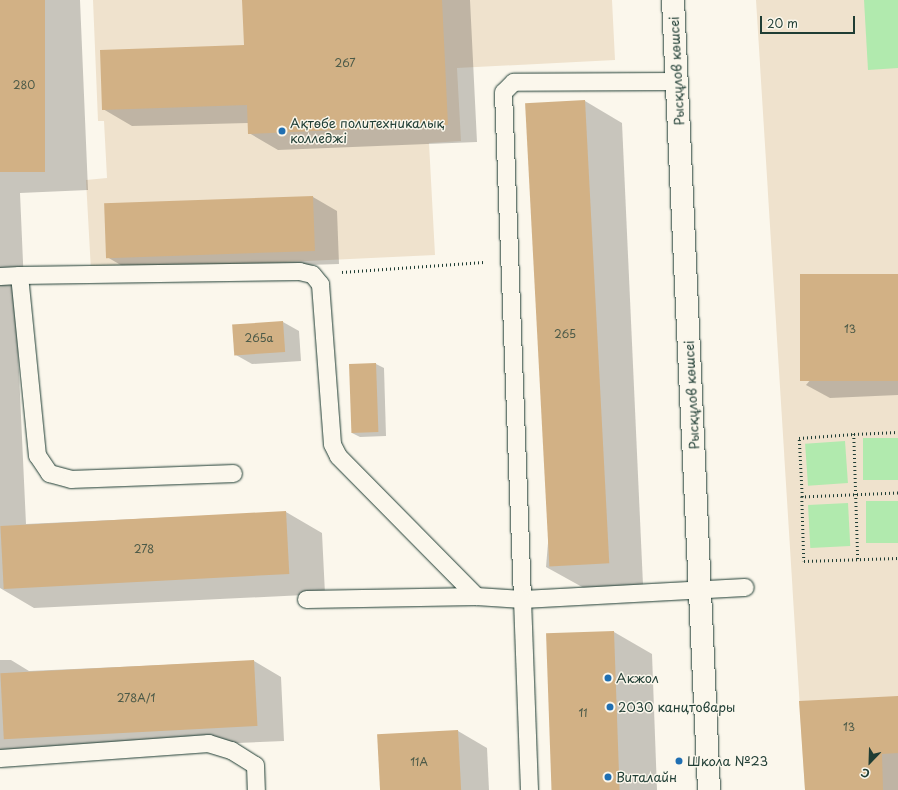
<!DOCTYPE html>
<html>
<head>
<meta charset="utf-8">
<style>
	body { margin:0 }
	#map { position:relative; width:898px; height:790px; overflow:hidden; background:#fbf7ec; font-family:"Playpen Sans",sans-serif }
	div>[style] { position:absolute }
	.built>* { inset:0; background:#efe2cd }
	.green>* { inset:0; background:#b1eaae; transform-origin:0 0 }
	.shadow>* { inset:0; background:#0003 }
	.building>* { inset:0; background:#d2b185; transform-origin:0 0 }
	.path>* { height:2.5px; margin-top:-1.25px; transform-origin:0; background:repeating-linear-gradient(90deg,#1f3d34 0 1px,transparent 0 4px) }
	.roads { filter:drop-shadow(0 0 1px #1f3d34) drop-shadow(0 0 1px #1f3d34) }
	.service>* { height:17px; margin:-8.5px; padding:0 8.5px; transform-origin:8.5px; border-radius:8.5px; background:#fbf7ec }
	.tertiary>* { height:22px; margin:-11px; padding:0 11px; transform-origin:11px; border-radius:11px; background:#fbf7ec }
	.dots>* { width:11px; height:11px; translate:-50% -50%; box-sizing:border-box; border:2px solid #fbf7ec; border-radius:50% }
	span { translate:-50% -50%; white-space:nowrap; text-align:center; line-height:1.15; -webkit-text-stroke:3px #fbf7ec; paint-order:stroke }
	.number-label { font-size:11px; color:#4c5a48 }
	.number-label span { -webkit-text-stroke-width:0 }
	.street-label { font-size:13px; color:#1f3d34 }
	.poi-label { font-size:13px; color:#1f3d34 }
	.left { translate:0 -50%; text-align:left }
	.north { position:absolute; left:850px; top:742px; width:40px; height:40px; -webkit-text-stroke:3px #fbf7ec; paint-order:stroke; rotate:203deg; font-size:11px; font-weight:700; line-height:16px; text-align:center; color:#1f3d34 }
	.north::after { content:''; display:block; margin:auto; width:14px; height:18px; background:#1f3d34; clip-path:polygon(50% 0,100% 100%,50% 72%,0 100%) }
	.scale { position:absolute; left:760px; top:16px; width:95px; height:18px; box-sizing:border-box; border:2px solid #1f3d34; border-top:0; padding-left:5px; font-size:12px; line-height:14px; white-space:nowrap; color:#1f3d34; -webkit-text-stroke:3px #fbf7ec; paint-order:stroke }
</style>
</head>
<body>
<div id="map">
	<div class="built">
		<div style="clip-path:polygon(93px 0,612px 0,615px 60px,457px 68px,461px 141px,429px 143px,435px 255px,91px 271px,86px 180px,107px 178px,104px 121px,98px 121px)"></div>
		<div style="clip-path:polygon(756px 0,898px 0,898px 790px,805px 790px)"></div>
	</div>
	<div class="green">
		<div style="clip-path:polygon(864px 0,898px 0,898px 68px,868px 70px)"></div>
		<div style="left:898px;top:438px;width:42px;height:35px;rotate:90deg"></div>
		<div style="left:845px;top:441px;width:42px;height:40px;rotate:86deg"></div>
		<div style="left:898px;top:501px;width:42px;height:32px;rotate:90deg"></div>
		<div style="left:848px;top:503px;width:43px;height:40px;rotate:87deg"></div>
	</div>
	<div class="shadow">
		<div style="clip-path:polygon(0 0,80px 0,88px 190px,20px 193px,24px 285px,15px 286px,26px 524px,286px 512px,322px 533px,325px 594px,34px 608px,0 588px)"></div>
		<div style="clip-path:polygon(243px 0,470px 0,477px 142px,278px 150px,249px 133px,248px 123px,132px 126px,103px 109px,245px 46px)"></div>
		<div style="clip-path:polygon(585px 101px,622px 123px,643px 585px,584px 588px,546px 567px)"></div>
		<div style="clip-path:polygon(313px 197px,337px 211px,339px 264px,131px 271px,107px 257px)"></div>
		<div style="clip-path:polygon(898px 275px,898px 395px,830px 398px,806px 385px)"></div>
		<div style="clip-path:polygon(283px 322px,299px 331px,301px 361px,252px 364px,236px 355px)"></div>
		<div style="clip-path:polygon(376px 364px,384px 368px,386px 436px,360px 437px,352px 433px)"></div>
		<div style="clip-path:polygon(614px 632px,652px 654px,657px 790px,553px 790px,547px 637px)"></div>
		<div style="clip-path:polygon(0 660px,11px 660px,29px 671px,254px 661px,281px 677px,284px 741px,41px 751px,0 762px)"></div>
		<div style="clip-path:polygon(898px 697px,898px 790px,806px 790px)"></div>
		<div style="clip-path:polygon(458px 731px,487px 748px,489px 790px,381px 790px)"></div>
	</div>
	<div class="building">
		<div style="left:0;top:0;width:45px;height:172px"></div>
		<div style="clip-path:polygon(242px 0,442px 0,448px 125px,248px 134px,247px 105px,102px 110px,100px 50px,244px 45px)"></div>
		<div style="left:585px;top:100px;width:464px;height:60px;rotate:87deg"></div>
		<div style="left:313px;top:196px;width:55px;height:209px;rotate:88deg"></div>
		<div style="left:898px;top:274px;width:107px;height:98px;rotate:90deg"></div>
		<div style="left:283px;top:321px;width:31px;height:51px;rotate:86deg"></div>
		<div style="left:376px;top:363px;width:69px;height:27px;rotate:88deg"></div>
		<div style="left:286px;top:511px;width:63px;height:286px;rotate:87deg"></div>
		<div style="left:614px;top:631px;width:159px;height:68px;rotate:88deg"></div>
		<div style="left:254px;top:660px;width:66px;height:254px;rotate:87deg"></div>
		<div style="clip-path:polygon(898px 696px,898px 753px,882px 754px,883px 790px,805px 790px,799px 701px)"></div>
		<div style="left:458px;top:730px;width:60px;height:81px;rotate:87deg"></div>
	</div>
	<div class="path">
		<div style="left:342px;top:272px;width:142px;rotate:-4deg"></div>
		<div style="left:854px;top:434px;width:44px;rotate:-2.6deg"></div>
		<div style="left:898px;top:493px;width:96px;rotate:177.6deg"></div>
		<div style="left:802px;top:497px;width:64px;rotate:88.2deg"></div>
		<div style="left:804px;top:561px;width:94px;rotate:-1.8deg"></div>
		<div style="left:802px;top:497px;width:59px;rotate:-92.9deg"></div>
		<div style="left:799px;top:438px;width:55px;rotate:-4.2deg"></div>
		<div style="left:854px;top:434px;width:125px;rotate:88.2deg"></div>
	</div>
	<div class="roads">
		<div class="service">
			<div style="left:677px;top:81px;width:164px;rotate:179.7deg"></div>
			<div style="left:513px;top:82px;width:14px;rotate:135deg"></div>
			<div style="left:503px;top:92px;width:507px;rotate:87.85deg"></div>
			<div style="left:522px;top:599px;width:223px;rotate:-3.1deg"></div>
			<div style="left:19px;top:275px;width:280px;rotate:-0.8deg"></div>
			<div style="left:299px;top:271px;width:13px;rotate:13deg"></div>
			<div style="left:312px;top:274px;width:13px;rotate:51deg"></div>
			<div style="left:320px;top:284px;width:160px;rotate:85.7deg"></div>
			<div style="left:332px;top:444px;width:13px;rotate:63deg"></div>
			<div style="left:338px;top:456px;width:197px;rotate:45.4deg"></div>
			<div style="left:0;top:276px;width:19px;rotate:-3deg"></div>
			<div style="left:19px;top:275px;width:181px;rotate:84.3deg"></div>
			<div style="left:37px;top:455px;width:22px;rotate:56deg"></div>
			<div style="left:49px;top:473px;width:23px;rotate:15deg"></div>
			<div style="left:71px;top:479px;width:162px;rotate:-2.1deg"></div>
			<div style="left:306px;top:599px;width:170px;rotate:-1deg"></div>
			<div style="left:476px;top:596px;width:46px;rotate:3.7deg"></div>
			<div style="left:522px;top:599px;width:191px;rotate:87.9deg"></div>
			<div style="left:0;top:758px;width:209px;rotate:-4.1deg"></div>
			<div style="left:208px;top:743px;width:24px;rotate:17deg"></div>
			<div style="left:231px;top:750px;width:28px;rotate:32deg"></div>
			<div style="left:255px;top:765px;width:25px;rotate:88deg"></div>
		</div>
		<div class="tertiary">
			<div style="left:673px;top:0;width:791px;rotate:87.39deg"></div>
		</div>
	</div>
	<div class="dots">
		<div style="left:282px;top:131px;background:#1f6fb2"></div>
		<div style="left:608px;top:678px;background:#1f6fb2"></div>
		<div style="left:610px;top:707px;background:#1f6fb2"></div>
		<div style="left:679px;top:761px;background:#1f6fb2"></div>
		<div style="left:608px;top:777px;background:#1f6fb2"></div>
	</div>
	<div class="number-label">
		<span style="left:345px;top:63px">267</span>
		<span style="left:24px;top:85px">280</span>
		<span style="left:850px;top:329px">13</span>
		<span style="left:565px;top:334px">265</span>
		<span style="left:259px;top:338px">265а</span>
		<span style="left:144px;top:549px">278</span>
		<span style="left:136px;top:698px">278А/1</span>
		<span style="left:583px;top:713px">11</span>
		<span style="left:849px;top:727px">13</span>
		<span style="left:419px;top:762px">11А</span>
	</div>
	<div class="street-label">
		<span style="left:677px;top:71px;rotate:-93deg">Рысқұлов көшсеі</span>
		<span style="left:692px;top:395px;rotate:-93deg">Рысқұлов көшсеі</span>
	</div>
	<div class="poi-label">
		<span class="left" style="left:290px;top:131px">Ақтөбе политехникалық<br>колледжі</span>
		<span class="left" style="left:616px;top:678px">Акжол</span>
		<span class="left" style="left:618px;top:707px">2030 канцтовары</span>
		<span class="left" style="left:687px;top:761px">Школа №23</span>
		<span class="left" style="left:616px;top:777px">Виталайн</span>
	</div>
	<div class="north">С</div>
	<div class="scale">20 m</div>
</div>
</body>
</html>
